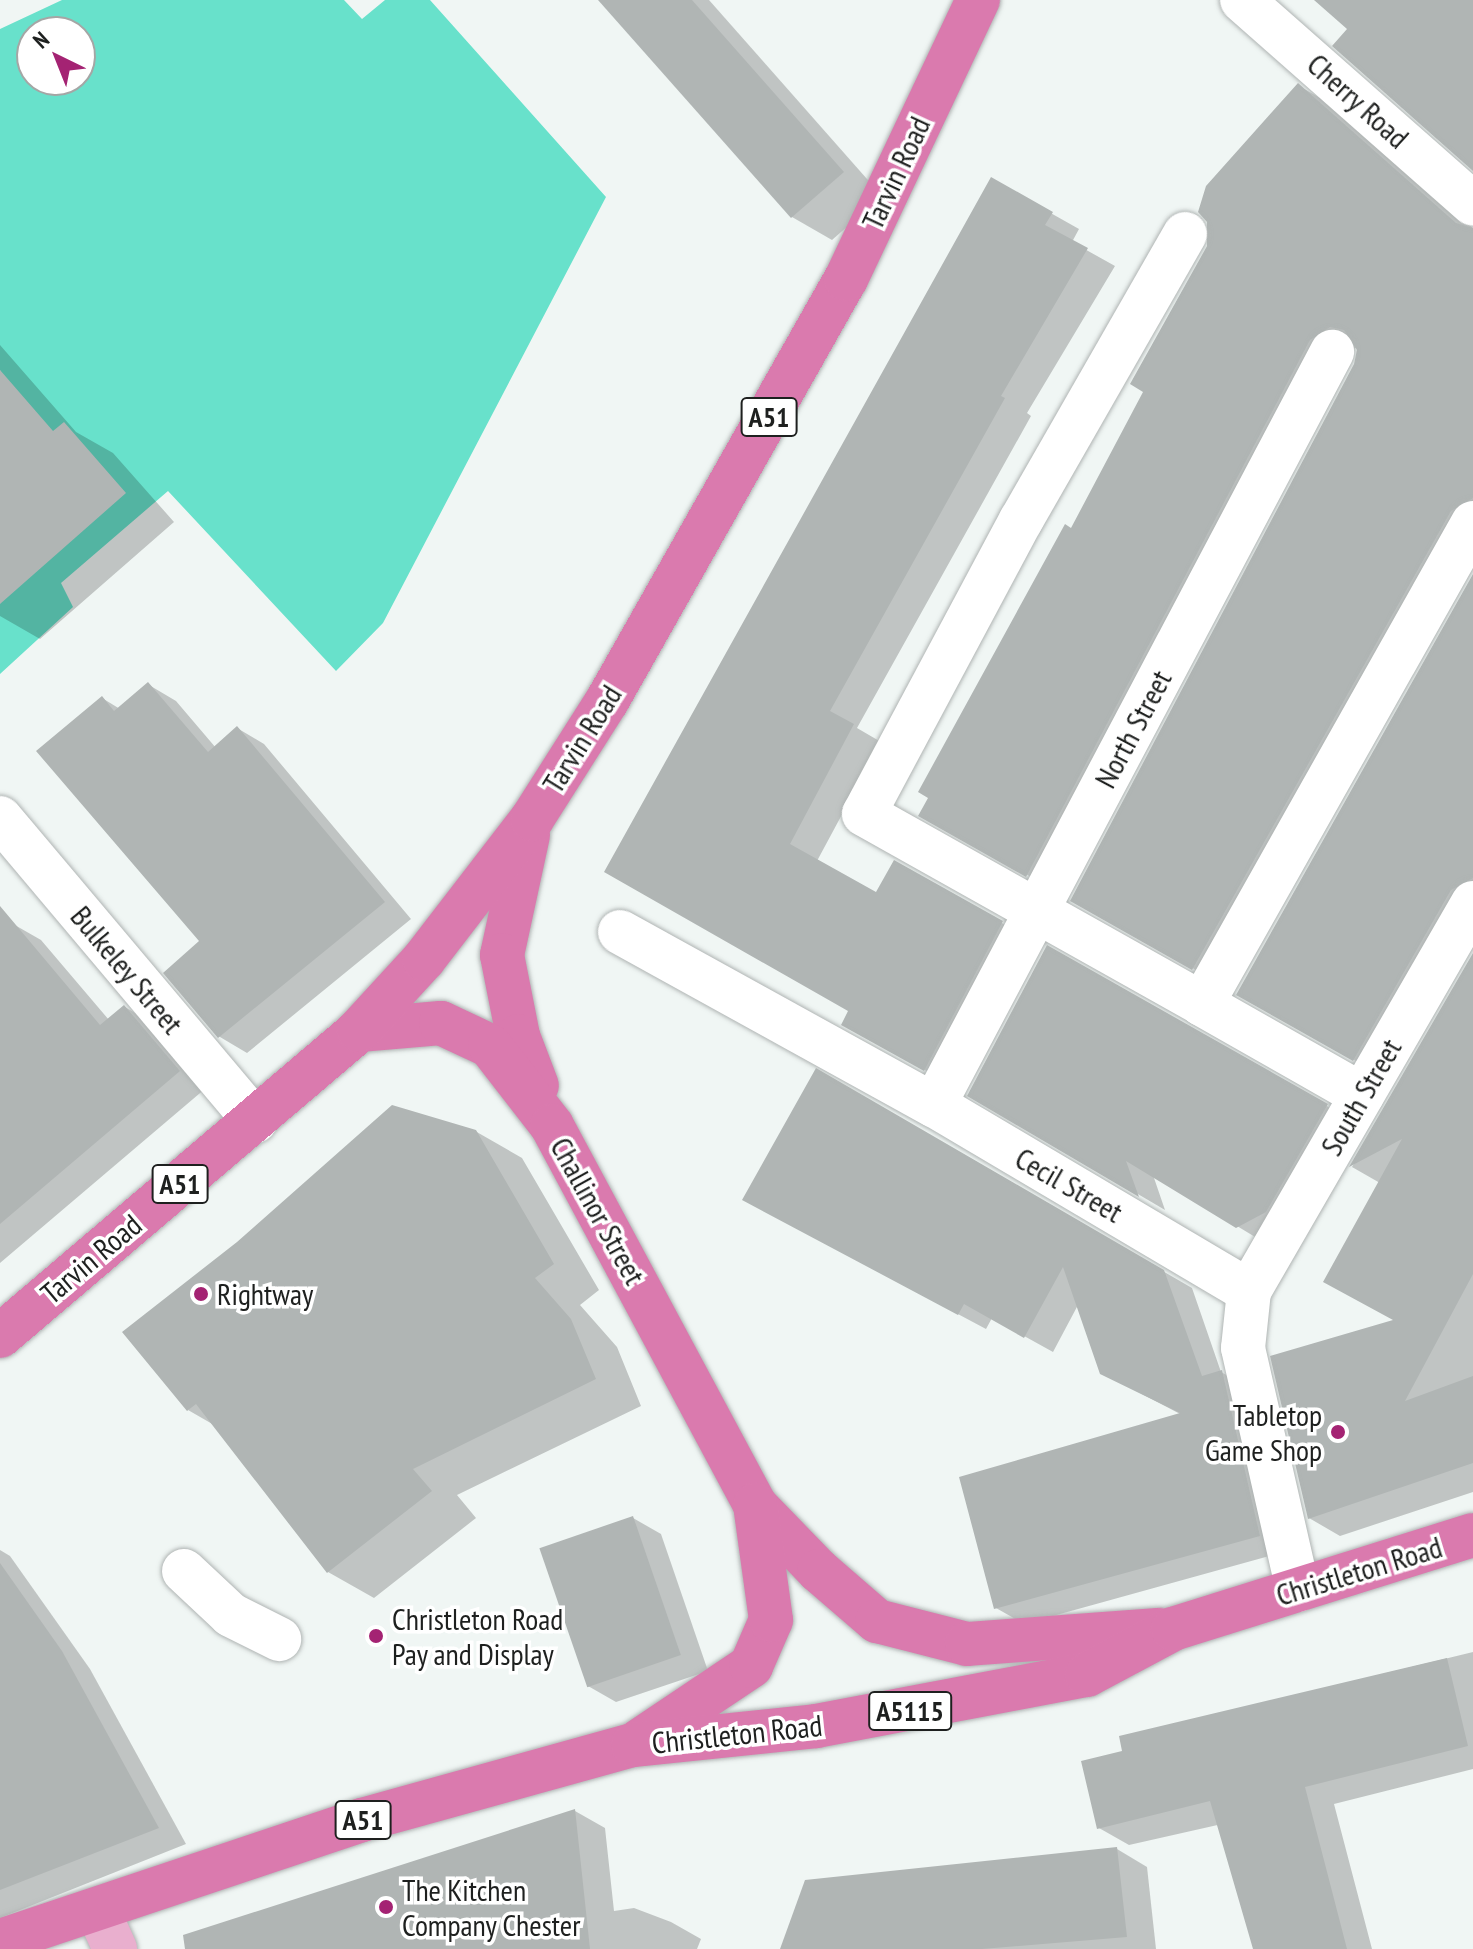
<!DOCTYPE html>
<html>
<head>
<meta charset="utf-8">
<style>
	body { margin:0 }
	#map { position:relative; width:1473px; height:1949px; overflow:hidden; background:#f0f6f4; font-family:"PT Sans Narrow",sans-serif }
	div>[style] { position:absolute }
	.water>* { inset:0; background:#68e1cb }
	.shadow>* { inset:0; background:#0003 }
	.building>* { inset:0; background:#b0b5b4; transform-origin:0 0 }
	.roads { filter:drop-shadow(0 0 2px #afb4b3) drop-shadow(0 0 2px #afb4b3) }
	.minor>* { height:44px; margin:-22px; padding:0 22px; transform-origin:22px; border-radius:22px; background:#fff }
	.major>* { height:44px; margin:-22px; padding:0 22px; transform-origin:22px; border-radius:22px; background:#e9afce }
	.highway>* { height:44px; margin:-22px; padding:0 22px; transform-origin:22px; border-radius:22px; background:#da7aae }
	.dots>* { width:22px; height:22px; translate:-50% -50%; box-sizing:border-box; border:4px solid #fff; border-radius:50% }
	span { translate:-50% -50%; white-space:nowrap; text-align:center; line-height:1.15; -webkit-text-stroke:7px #fff; paint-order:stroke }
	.shield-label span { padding:2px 6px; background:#fff; border:2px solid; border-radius:6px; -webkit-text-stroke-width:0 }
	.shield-label { font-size:28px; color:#1e201f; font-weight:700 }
	.street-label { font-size:30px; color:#1e201f }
	.poi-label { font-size:30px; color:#1e201f }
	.left { translate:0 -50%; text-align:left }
	.right { translate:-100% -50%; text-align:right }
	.north { position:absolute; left:16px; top:16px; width:80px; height:80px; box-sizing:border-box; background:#fff; border:2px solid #a5a6a5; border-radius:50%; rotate:317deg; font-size:22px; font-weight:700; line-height:32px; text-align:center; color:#1e201f }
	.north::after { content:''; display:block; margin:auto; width:28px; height:36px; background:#a42373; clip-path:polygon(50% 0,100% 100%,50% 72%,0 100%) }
</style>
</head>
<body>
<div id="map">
	<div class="water">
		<div style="clip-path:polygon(evenodd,62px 0,344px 0,362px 19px,385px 0,430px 0,606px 197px,383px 623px,336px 671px,168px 491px,61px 583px,73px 607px,0 674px,0 604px,25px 455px,0 370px,0 29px,62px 0,32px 32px,80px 32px,80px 80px,32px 80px,32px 32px)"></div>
	</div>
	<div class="shadow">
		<div style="clip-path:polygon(601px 0,709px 0,882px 196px,832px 240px,792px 217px)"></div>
		<div style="clip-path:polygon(1299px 86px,1329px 103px,1473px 228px,1473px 544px,1224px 986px,1073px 900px,1356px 364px,1357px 347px,1341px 357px,1058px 892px,921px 815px,1146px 391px)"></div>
		<div style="clip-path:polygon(992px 180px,1079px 229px,1072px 242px,1115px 266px,1027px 413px,1031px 416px,857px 728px,881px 742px,817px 861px,877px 894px,895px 862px,1030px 939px,952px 1085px,871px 1040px,851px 1010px,606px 872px)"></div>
		<div style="clip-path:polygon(0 345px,76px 432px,113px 453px,174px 522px,40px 639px,0 616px)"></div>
		<div style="clip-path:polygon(1473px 578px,1473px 923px,1384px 1077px,1239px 994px)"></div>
		<div style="clip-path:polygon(149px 685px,176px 701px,216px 748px,237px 728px,264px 744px,411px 919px,247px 1053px,220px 1037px,166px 973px,202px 941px,102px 698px,120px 709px)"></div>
		<div style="clip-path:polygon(13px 924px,41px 940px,109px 1020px,125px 1007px,152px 1023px,206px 1088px,0 1263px,0 935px)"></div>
		<div style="clip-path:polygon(1047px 948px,1355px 1122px,1265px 1243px,1153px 1175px,1165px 1210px,970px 1095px)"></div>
		<div style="clip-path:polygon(1473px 957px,1473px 1492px,1340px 1536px,1309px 1518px,1397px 1321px,1380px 1183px,1352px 1167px)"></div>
		<div style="clip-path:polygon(817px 1071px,1192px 1288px,1221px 1372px,1250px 1388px,1287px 1551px,1024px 1624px,996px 1608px,1182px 1415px,1102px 1373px,1078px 1305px,1053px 1352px,992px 1318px,986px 1329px,772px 1215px)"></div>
		<div style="clip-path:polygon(475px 1131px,522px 1158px,599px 1290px,580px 1305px,617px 1347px,641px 1406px,457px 1495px,476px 1518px,374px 1598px,328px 1572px,214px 1425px,188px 1410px)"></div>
		<div style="clip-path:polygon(633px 1518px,661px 1534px,708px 1671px,616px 1702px,588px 1686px)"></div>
		<div style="clip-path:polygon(0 1550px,10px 1556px,90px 1669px,186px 1844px,0 1918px)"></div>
		<div style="clip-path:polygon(1473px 1652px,1473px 1769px,1334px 1804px,1372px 1949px,1255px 1949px,1222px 1824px,1129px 1845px,1099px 1828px,1125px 1753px,1121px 1738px)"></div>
		<div style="clip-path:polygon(575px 1811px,605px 1828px,614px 1911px,634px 1908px,671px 1922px,701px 1939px,697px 1949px,239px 1949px,234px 1922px)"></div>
		<div style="clip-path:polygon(1117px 1849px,1147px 1867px,1156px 1949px,782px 1949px)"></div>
	</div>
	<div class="building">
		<div style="clip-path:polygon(598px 0,692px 0,844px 172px,791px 218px)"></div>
		<div style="clip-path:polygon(1314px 0,1473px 0,1473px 171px,1332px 46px,1347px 29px)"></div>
		<div style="clip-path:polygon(1298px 83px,1456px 223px,1473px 228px,1473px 498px,1451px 511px,1192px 970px,1070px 901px,1354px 364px,1357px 350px,1344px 330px,1330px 327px,1310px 340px,1026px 877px,918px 816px,928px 798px,918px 792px,1065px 524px,1071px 528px,1143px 392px,1130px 384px,1207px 246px,1207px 222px,1198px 212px,1206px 186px)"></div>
		<div style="clip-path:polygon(991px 177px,1053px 212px,1045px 225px,1088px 248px,1001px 396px,1005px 398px,830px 711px,854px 724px,790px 844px,876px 892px,894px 860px,1003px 921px,924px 1071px,841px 1025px,848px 1011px,604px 872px)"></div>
		<div style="clip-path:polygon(0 370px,53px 431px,64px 422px,126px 493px,0 604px)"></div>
		<div style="clip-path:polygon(1473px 574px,1473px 878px,1451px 890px,1353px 1061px,1236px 995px)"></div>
		<div style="clip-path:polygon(148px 682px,208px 752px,237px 726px,385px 902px,218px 1038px,163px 973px,199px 941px,36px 751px,102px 696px,114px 711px)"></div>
		<div style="clip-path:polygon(0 906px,100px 1025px,124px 1005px,180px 1071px,0 1224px)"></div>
		<div style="clip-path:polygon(1047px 945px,1328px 1104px,1266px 1212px,1236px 1228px,1126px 1161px,1139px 1197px,967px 1096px)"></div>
		<div style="clip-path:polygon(1473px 953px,1473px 1274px,1405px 1401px,1473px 1376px,1473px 1463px,1308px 1519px,1270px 1356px,1393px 1320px,1323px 1282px,1402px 1139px,1349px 1167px)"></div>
		<div style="clip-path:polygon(816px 1068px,1164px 1270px,1202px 1376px,1222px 1370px,1260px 1536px,994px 1609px,959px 1477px,1180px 1413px,1100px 1374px,1063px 1267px,1024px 1338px,964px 1304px,958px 1315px,742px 1200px)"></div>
		<div style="clip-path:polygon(392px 1105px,476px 1130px,554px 1264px,535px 1278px,571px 1319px,596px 1379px,413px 1469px,432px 1491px,327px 1573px,196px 1404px,187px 1411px,122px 1332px,237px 1242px)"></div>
		<div style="left:633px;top:1516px;width:147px;height:99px;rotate:71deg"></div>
		<div style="clip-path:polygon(0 1563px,62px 1651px,159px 1828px,0 1890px)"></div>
		<div style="clip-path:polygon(1447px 1658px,1468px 1746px,1305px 1787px,1347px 1949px,1253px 1949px,1210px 1801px,1097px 1829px,1081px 1761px,1122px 1751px,1119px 1736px)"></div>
		<div style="clip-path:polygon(575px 1809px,590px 1949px,185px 1949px,183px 1935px)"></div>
		<div style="clip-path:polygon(1117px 1847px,1127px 1937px,982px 1949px,780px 1949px,805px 1880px)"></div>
	</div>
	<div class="roads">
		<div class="minor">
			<div style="left:1242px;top:0;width:308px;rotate:41.4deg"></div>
			<div style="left:1185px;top:234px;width:330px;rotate:119.8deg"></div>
			<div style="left:1021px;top:520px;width:333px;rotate:118.1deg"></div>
			<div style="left:864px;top:814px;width:388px;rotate:29.3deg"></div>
			<div style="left:0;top:818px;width:396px;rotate:49.9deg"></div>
			<div style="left:620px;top:932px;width:359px;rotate:28.9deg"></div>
			<div style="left:934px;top:1105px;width:366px;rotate:30.6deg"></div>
			<div style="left:1249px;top:1291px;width:57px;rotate:96deg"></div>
			<div style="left:1243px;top:1348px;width:248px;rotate:77.2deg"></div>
			<div style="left:1362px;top:1095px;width:184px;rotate:-150.4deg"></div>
			<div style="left:1202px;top:1004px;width:552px;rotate:-60.6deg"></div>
			<div style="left:934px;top:1105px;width:852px;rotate:-62.14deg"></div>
			<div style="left:1249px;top:1291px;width:448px;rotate:-60deg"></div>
			<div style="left:184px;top:1571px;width:64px;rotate:43.1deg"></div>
			<div style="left:231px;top:1615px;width:54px;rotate:26.6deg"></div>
		</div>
		<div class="major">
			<div style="left:98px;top:1911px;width:42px;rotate:65.9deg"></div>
		</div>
		<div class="highway">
			<div style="left:528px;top:835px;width:123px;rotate:102.2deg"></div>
			<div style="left:502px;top:955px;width:83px;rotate:78.8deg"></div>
			<div style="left:518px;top:1036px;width:53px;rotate:69.2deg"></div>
			<div style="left:359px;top:1030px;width:82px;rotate:-4.9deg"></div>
			<div style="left:441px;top:1023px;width:54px;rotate:25.1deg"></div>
			<div style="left:490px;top:1046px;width:101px;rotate:52.2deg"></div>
			<div style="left:552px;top:1126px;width:430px;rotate:61.8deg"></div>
			<div style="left:755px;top:1505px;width:92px;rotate:45.9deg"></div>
			<div style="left:819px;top:1571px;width:77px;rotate:40.8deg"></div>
			<div style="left:877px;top:1621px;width:93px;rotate:14.3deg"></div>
			<div style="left:967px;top:1644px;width:193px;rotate:-4.2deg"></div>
			<div style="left:0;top:1336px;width:472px;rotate:-40.4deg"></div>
			<div style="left:359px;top:1030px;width:96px;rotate:-47.5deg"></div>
			<div style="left:424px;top:959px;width:177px;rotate:-52.4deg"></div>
			<div style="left:532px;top:819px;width:140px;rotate:-57.6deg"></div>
			<div style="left:607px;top:701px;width:485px;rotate:-60.5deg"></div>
			<div style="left:846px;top:279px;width:309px;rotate:-64.7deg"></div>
			<div style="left:639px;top:1741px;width:135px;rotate:-33.8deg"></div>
			<div style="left:751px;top:1666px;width:50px;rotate:-66.5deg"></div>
			<div style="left:771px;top:1620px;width:116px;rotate:-97.9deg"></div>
			<div style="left:0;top:1941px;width:382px;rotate:-18.5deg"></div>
			<div style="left:362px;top:1820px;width:281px;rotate:-15.5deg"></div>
			<div style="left:633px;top:1745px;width:184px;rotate:-5.9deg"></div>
			<div style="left:816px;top:1726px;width:276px;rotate:-10.7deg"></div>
			<div style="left:1087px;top:1675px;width:98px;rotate:-28.1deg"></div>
			<div style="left:1173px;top:1629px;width:314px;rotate:-17.4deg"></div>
		</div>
	</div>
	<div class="dots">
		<div style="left:201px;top:1294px;background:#a42373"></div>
		<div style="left:1338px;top:1432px;background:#a42373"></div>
		<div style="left:376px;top:1636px;background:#a42373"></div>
		<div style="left:386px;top:1907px;background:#a42373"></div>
	</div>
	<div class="shield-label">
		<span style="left:769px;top:417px">A51</span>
		<span style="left:180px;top:1184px">A51</span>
		<span style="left:910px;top:1711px">A5115</span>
		<span style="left:363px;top:1820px">A51</span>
	</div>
	<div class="street-label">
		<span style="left:1358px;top:101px;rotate:42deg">Cherry Road</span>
		<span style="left:896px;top:173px;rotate:-65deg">Tarvin Road</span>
		<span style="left:1133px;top:729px;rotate:-62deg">North Street</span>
		<span style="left:582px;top:739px;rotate:-58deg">Tarvin Road</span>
		<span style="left:127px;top:970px;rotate:50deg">Bulkeley Street</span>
		<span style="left:1361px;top:1097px;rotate:-60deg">South Street</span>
		<span style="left:1069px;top:1185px;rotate:30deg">Cecil Street</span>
		<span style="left:598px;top:1211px;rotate:61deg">Challinor Street</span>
		<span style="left:91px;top:1259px;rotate:-40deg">Tarvin Road</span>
		<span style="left:1359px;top:1571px;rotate:-17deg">Christleton Road</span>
		<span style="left:737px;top:1734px;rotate:-6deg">Christleton Road</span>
	</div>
	<div class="poi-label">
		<span class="left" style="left:217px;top:1294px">Rightway</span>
		<span class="right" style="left:1322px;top:1432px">Tabletop<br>Game Shop</span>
		<span class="left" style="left:392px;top:1636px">Christleton Road<br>Pay and Display</span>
		<span class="left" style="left:402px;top:1907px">The Kitchen<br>Company Chester</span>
	</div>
	<div class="north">N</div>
</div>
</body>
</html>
